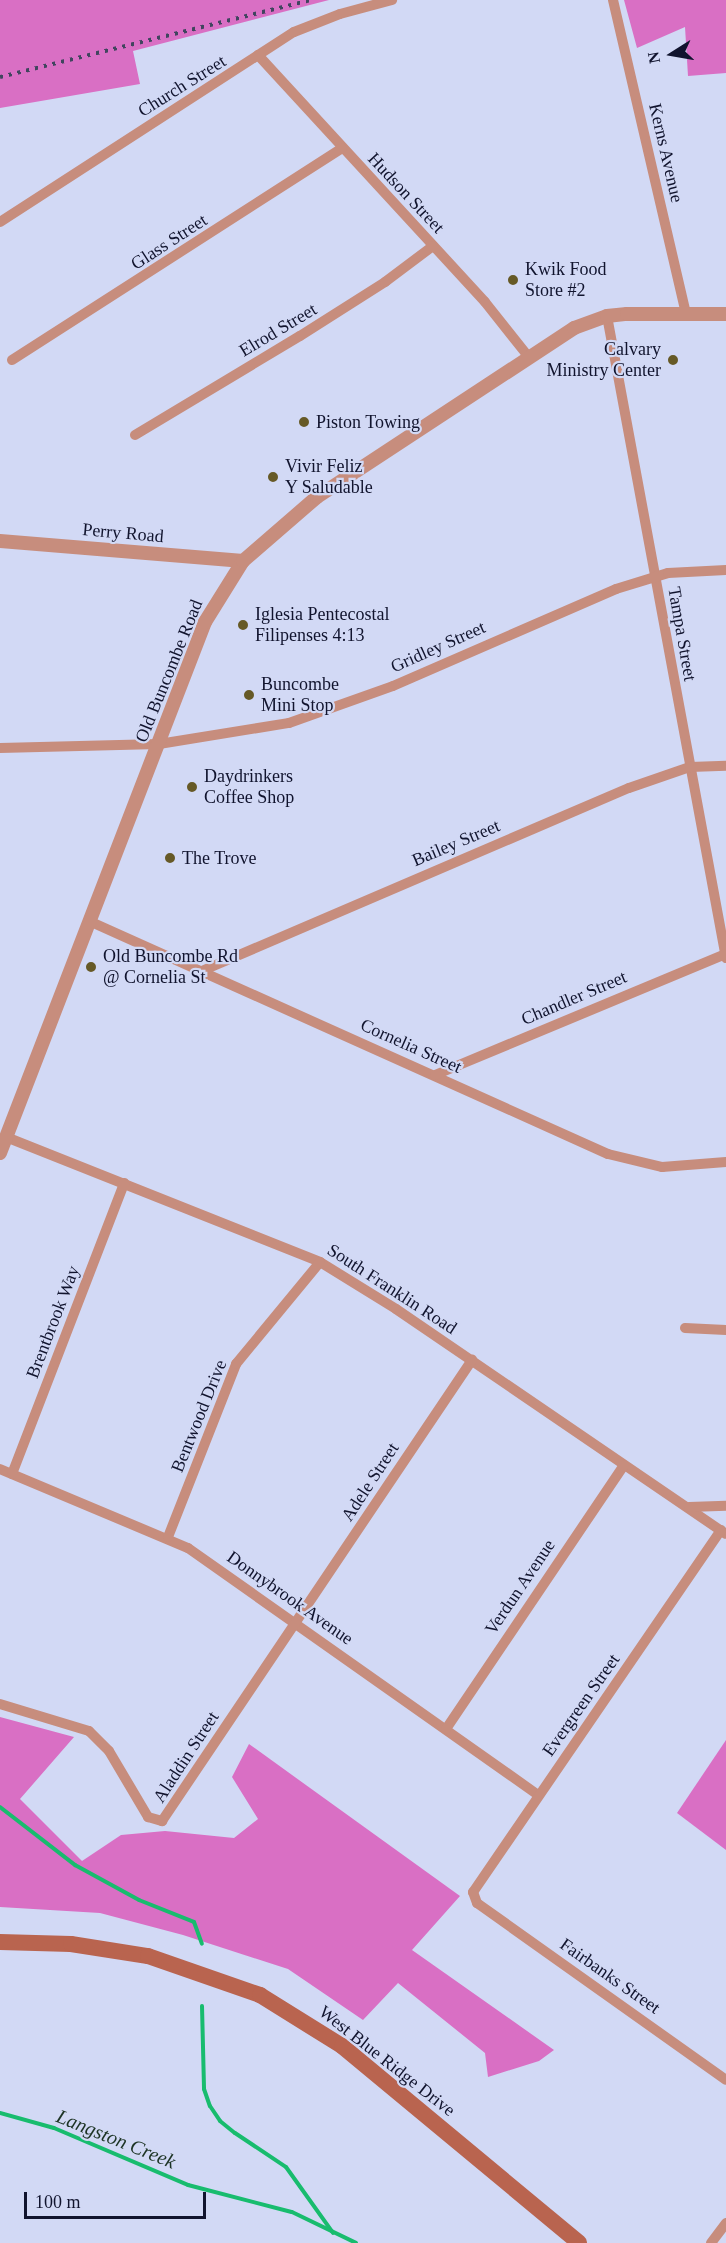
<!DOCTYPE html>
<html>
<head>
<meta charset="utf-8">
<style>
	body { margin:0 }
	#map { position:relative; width:726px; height:2243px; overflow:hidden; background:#d2d9f5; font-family:"Times New Roman",serif }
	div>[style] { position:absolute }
	.forest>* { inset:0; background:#d96fc4 }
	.stream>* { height:4px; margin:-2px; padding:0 2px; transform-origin:2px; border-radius:2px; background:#18bc6e }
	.minor>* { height:10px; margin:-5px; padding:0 5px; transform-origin:5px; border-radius:5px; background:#c78d7d }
	.tertiary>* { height:14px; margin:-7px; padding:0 7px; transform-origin:7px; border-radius:7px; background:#c78d7d }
	.secondary>* { height:16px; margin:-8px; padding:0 8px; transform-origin:8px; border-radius:8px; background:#b9644f }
	.rail>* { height:4px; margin-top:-2px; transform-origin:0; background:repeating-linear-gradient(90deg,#41455f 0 3px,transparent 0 9px) }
	.dots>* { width:16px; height:16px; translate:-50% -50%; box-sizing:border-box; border:3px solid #d2d9f5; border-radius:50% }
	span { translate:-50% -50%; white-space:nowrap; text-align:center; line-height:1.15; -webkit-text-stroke:4.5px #d2d9f5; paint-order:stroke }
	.street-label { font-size:18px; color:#11142e }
	.poi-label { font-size:18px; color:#11142e }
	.left { translate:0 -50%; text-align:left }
	.right { translate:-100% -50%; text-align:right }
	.water-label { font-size:20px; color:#1d3425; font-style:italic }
	.north { position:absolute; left:642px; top:24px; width:60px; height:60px; -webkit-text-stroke:4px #d2d9f5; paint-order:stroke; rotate:259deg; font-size:16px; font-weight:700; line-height:24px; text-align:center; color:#11142e }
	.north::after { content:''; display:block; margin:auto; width:21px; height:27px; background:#11142e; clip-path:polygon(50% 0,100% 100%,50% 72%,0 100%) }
	.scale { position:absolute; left:24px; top:2192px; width:182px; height:27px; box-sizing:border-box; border:3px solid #11142e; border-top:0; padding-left:8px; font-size:18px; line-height:21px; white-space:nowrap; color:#11142e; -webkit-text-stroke:4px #d2d9f5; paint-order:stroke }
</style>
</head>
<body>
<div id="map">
	<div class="forest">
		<div style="clip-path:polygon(0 0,329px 0,133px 51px,140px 84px,0 108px)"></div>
		<div style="clip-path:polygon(624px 0,726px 0,726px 73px,688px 76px,685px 27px,637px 48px)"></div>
		<div style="clip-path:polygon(0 1717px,74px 1737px,20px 1799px,82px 1861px,121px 1835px,165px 1831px,234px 1838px,258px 1819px,232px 1777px,249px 1744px,460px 1896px,412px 1950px,554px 2050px,539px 2061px,488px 2077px,485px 2053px,398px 1983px,363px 2020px,288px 1969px,183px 1935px,100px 1913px,0 1907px)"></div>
		<div style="clip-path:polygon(726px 1740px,726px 1850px,677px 1813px)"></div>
	</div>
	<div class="stream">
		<div style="left:0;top:1807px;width:95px;rotate:37.7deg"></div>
		<div style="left:75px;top:1865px;width:73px;rotate:28.7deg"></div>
		<div style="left:139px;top:1900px;width:59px;rotate:21.8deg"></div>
		<div style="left:194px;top:1922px;width:23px;rotate:70deg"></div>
		<div style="left:202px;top:2006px;width:83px;rotate:88.6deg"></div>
		<div style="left:204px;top:2089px;width:18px;rotate:71deg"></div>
		<div style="left:210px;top:2106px;width:18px;rotate:56deg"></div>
		<div style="left:220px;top:2121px;width:19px;rotate:39deg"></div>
		<div style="left:235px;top:2133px;width:61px;rotate:33.7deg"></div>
		<div style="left:286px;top:2167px;width:81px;rotate:54.5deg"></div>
		<div style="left:0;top:2113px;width:56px;rotate:15.5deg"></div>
		<div style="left:54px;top:2128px;width:146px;rotate:23deg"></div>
		<div style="left:188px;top:2185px;width:107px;rotate:14.6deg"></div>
		<div style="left:292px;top:2212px;width:71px;rotate:25.8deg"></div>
	</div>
	<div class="minor">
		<div style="left:613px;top:0;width:322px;rotate:76.9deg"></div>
		<div style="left:258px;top:55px;width:335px;rotate:47.4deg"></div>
		<div style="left:485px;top:302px;width:69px;rotate:51.5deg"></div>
		<div style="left:0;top:222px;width:350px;rotate:-32.9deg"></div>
		<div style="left:294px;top:32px;width:49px;rotate:-21.4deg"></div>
		<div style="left:340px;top:14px;width:54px;rotate:-15.1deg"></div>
		<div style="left:607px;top:316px;width:653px;rotate:79.5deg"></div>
		<div style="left:12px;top:360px;width:392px;rotate:-32.7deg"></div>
		<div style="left:135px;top:435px;width:192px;rotate:-31deg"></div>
		<div style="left:300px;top:336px;width:101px;rotate:-32.4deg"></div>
		<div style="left:385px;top:282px;width:60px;rotate:-36.9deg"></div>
		<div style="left:0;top:748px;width:159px;rotate:-1.4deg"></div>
		<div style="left:159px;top:744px;width:132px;rotate:-9.2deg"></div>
		<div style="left:289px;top:723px;width:110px;rotate:-19.6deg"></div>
		<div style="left:393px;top:686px;width:243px;rotate:-23.5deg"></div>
		<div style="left:616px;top:589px;width:54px;rotate:-17.1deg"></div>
		<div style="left:668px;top:573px;width:58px;rotate:-3deg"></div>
		<div style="left:89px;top:921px;width:569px;rotate:24.18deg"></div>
		<div style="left:608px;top:1154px;width:56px;rotate:13.5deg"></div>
		<div style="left:662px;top:1167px;width:64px;rotate:-4.5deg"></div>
		<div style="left:204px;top:970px;width:462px;rotate:-23.2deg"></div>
		<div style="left:629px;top:788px;width:65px;rotate:-19deg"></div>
		<div style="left:690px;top:767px;width:36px;rotate:-2deg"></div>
		<div style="left:435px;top:1075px;width:315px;rotate:-22.6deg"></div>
		<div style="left:6px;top:1137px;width:338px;rotate:21.7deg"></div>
		<div style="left:320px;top:1262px;width:89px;rotate:31.7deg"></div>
		<div style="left:396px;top:1309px;width:399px;rotate:34.3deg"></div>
		<div style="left:685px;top:1328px;width:41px;rotate:2.8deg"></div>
		<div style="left:0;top:1469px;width:204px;rotate:22.8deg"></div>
		<div style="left:188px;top:1548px;width:428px;rotate:35.2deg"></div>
		<div style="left:12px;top:1474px;width:312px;rotate:-68.9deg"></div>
		<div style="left:689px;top:1507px;width:37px;rotate:-2deg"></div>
		<div style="left:721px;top:1530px;width:439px;rotate:124.4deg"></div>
		<div style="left:473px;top:1892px;width:12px;rotate:70deg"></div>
		<div style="left:477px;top:1903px;width:305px;rotate:35.4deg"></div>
		<div style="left:168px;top:1537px;width:186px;rotate:-68.5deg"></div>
		<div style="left:236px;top:1364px;width:132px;rotate:-50.5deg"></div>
		<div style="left:0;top:1704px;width:93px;rotate:16.9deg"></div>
		<div style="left:89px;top:1731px;width:28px;rotate:45deg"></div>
		<div style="left:109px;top:1751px;width:77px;rotate:59.4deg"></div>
		<div style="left:148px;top:1817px;width:15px;rotate:16deg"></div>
		<div style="left:162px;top:1821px;width:556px;rotate:-56.08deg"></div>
		<div style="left:446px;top:1729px;width:318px;rotate:-56deg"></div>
		<div style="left:711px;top:2243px;width:25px;rotate:-53deg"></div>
	</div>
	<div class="tertiary">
		<div style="left:0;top:541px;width:244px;rotate:4.7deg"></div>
		<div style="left:0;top:1153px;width:569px;rotate:-68.89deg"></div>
		<div style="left:205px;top:622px;width:72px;rotate:-58.1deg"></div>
		<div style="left:243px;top:561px;width:98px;rotate:-40.9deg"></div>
		<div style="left:317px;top:497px;width:308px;rotate:-33.3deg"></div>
		<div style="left:574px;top:328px;width:35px;rotate:-20deg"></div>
		<div style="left:607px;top:316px;width:20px;rotate:-6deg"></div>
		<div style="left:627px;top:314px;width:99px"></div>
	</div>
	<div class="secondary">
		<div style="left:0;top:1942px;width:71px;rotate:1.6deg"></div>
		<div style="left:71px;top:1944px;width:78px;rotate:8.9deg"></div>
		<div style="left:148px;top:1956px;width:119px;rotate:19.2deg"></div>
		<div style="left:260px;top:1995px;width:97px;rotate:31.9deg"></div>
		<div style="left:342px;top:2046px;width:308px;rotate:39.7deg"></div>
	</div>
	<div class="rail">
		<div style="left:0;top:77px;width:320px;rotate:-13.9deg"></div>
	</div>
	<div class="dots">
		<div style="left:513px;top:280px;background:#665926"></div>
		<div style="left:673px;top:360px;background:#665926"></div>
		<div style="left:304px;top:422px;background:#665926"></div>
		<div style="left:273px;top:477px;background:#665926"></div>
		<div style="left:243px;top:625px;background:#665926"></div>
		<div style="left:249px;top:695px;background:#665926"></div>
		<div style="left:192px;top:787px;background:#665926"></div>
		<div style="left:170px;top:858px;background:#665926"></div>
		<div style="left:91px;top:967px;background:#665926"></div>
	</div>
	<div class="street-label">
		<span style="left:182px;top:86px;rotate:-32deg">Church Street</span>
		<span style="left:666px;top:153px;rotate:77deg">Kerns Avenue</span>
		<span style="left:406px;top:193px;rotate:47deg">Hudson Street</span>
		<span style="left:169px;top:242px;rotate:-33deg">Glass Street</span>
		<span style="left:278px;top:330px;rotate:-31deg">Elrod Street</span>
		<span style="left:123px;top:533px;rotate:5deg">Perry Road</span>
		<span style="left:682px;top:634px;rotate:80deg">Tampa Street</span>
		<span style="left:438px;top:647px;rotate:-24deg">Gridley Street</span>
		<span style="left:169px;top:671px;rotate:-68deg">Old Buncombe Road</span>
		<span style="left:456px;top:843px;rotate:-23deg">Bailey Street</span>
		<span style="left:574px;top:998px;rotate:-23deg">Chandler Street</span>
		<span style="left:411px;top:1046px;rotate:24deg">Cornelia Street</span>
		<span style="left:392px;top:1289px;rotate:33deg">South Franklin Road</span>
		<span style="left:53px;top:1322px;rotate:-69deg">Brentbrook Way</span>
		<span style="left:199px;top:1416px;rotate:-68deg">Bentwood Drive</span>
		<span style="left:370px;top:1482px;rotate:-57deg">Adele Street</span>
		<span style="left:520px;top:1587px;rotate:-56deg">Verdun Avenue</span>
		<span style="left:290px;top:1598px;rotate:35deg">Donnybrook Avenue</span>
		<span style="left:581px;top:1705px;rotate:-55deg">Evergreen Street</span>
		<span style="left:186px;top:1757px;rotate:-57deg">Aladdin Street</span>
		<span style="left:610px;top:1976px;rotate:35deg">Fairbanks Street</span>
		<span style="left:387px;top:2061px;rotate:38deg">West Blue Ridge Drive</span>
	</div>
	<div class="poi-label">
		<span class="left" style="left:525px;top:280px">Kwik Food<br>Store #2</span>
		<span class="right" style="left:661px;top:360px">Calvary<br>Ministry Center</span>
		<span class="left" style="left:316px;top:422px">Piston Towing</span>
		<span class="left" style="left:285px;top:477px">Vivir Feliz<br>Y Saludable</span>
		<span class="left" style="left:255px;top:625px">Iglesia Pentecostal<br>Filipenses 4:13</span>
		<span class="left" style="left:261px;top:695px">Buncombe<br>Mini Stop</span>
		<span class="left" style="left:204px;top:787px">Daydrinkers<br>Coffee Shop</span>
		<span class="left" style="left:182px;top:858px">The Trove</span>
		<span class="left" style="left:103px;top:967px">Old Buncombe Rd<br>@ Cornelia St</span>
	</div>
	<div class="water-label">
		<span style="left:116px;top:2139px;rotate:22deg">Langston Creek</span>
	</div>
	<div class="north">N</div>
	<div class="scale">100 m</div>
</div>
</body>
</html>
